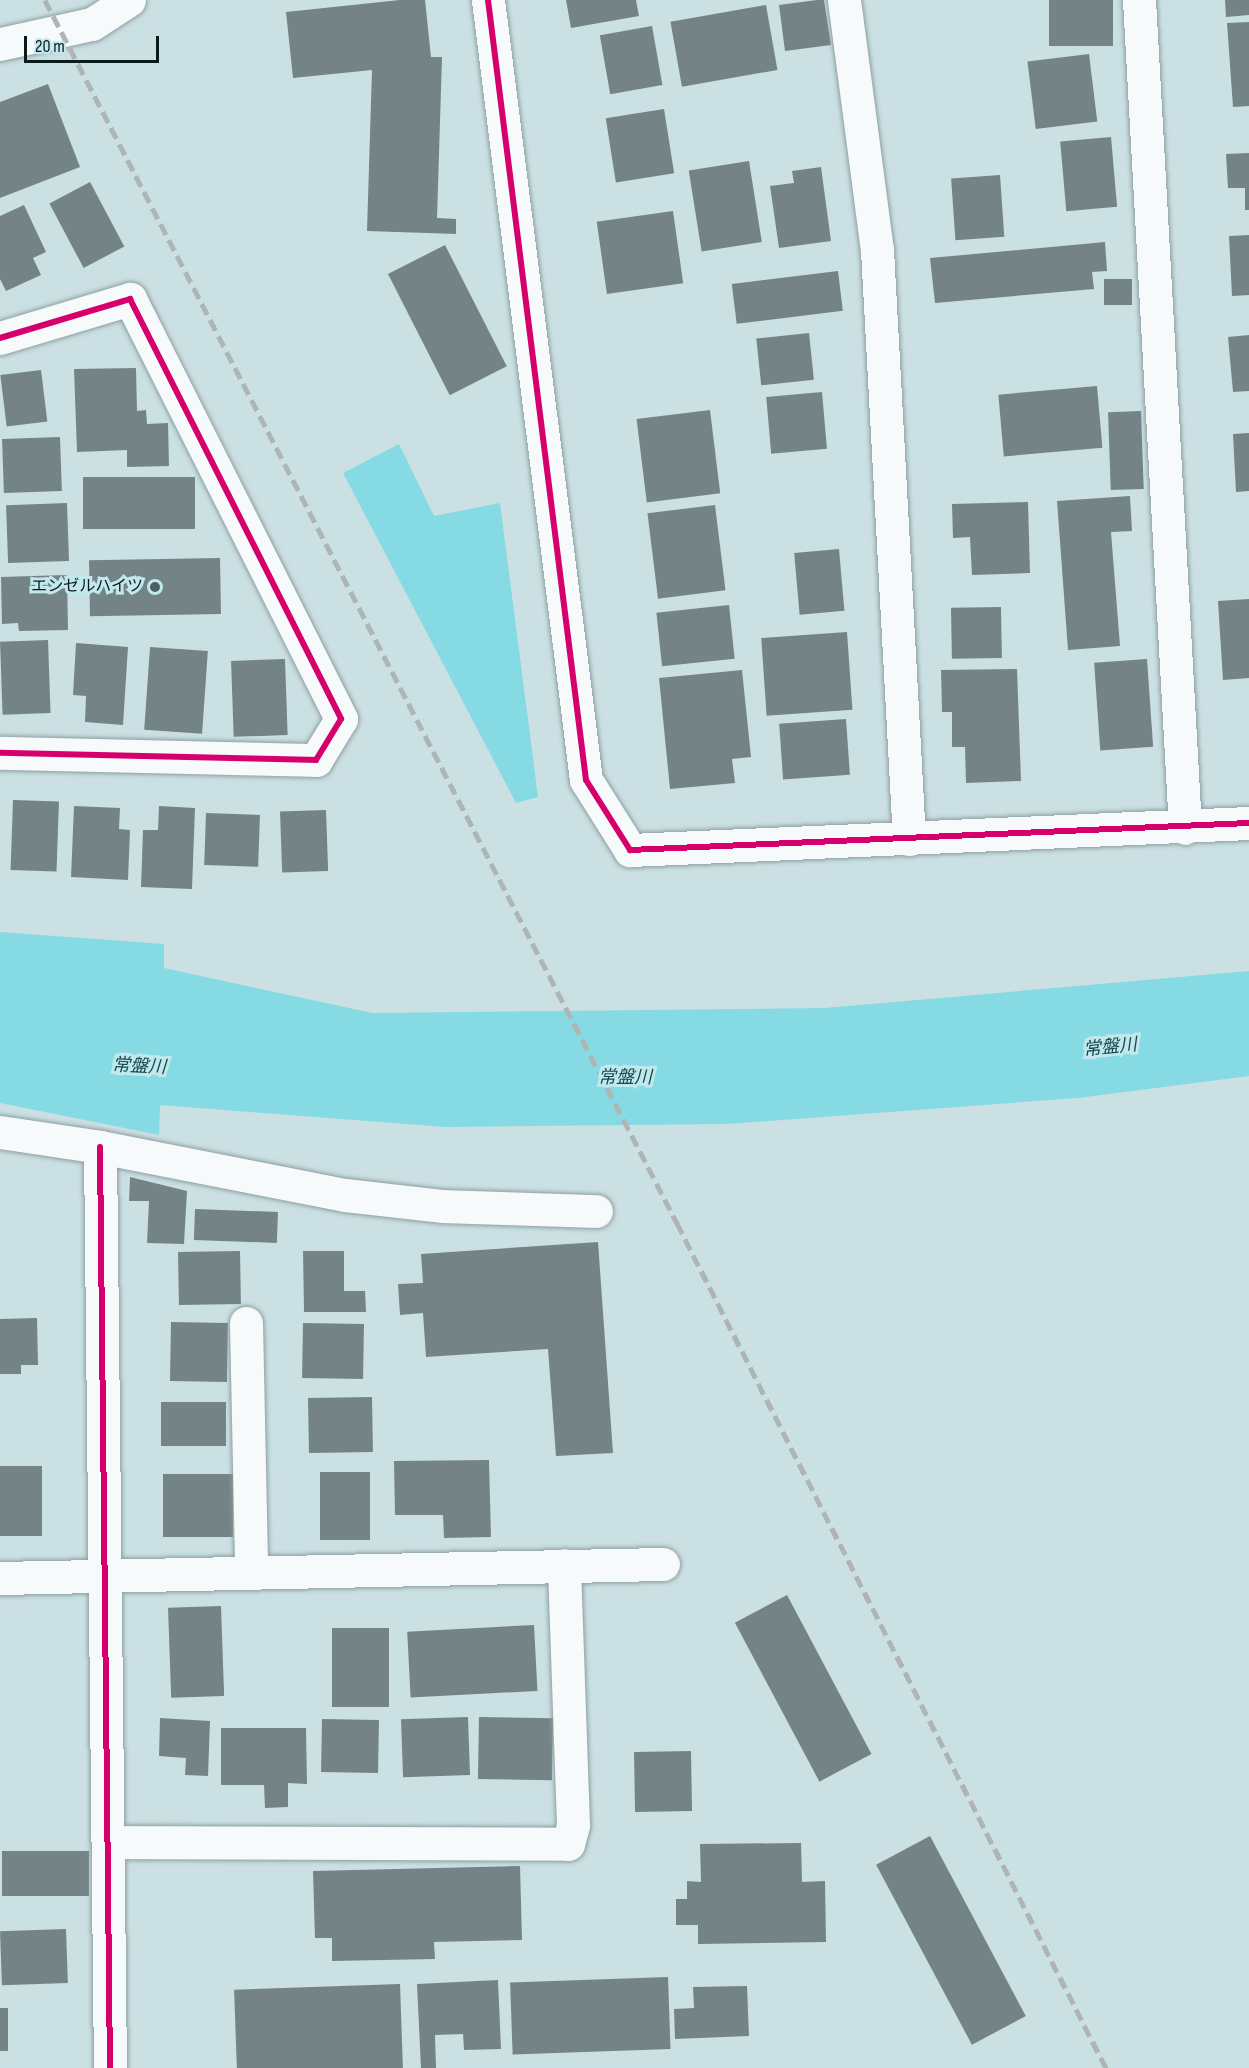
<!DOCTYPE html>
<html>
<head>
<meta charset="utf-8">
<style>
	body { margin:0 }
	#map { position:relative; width:1249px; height:2068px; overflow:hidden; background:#cbe0e3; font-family:"Sofia Sans Condensed","Noto Sans JP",sans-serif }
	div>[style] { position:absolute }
	.water>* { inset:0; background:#86dae4 }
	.building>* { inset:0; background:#748486; transform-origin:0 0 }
	.roads { filter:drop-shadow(0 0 2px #8e9fa0) drop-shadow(0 0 2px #8e9fa0) }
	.minor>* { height:33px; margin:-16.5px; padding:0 16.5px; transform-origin:16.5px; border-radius:16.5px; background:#f7fafb }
	.rail>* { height:4.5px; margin-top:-2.25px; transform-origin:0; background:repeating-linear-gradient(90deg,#afb4b4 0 12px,transparent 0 18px) }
	.cycleway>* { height:6px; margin:-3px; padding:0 3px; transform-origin:3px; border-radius:3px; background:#d6006c }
	.dots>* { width:16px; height:16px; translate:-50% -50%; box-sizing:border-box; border:3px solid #c1e8ed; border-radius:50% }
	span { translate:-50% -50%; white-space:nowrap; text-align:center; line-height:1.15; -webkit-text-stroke:6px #c1e8ed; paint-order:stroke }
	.poi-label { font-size:16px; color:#0b1a1b }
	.right { translate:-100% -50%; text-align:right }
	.water-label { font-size:18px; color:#16484e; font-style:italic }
	.scale { position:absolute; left:24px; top:36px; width:135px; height:27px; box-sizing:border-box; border:3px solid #0b1a1b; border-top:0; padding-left:8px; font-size:18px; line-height:21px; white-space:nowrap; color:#0b1a1b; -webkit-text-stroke:4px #c1e8ed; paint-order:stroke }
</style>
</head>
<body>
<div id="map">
	<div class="water">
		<div style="clip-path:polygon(399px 444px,434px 516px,500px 503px,538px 797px,516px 803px,343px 473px)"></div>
		<div style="clip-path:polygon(0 932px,164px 944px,164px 968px,372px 1013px,825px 1008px,1249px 971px,1249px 1076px,1078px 1098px,727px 1124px,445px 1127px,160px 1105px,159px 1135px,0 1103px)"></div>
	</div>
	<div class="building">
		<div style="clip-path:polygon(400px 0,425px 0,431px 57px,442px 57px,437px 218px,456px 219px,456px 234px,367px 231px,372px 70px,293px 78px,286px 12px)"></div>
		<div style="clip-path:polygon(566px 0,636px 0,639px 16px,571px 28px)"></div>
		<div style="clip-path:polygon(817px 0,824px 0,831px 45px,785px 51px,779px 5px)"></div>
		<div style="left:1049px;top:0;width:64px;height:46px"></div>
		<div style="clip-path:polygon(1225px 0,1249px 0,1249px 15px,1226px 17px)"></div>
		<div style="left:766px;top:5px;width:66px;height:97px;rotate:80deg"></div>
		<div style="clip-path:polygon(1249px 22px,1249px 106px,1233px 107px,1227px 23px)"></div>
		<div style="left:652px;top:26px;width:60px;height:53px;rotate:80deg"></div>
		<div style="left:1089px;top:54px;width:68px;height:62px;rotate:83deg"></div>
		<div style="clip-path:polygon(48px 84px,80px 167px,0 198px,0 102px)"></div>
		<div style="left:664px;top:109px;width:65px;height:59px;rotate:81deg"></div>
		<div style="left:1111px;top:137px;width:70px;height:51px;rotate:85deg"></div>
		<div style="clip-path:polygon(1249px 153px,1249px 210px,1245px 210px,1245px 188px,1228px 188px,1226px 154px)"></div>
		<div style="left:749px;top:161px;width:82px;height:61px;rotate:81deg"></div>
		<div style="clip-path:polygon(821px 167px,831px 241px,779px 248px,770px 186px,794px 183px,792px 171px)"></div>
		<div style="left:1000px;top:175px;width:62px;height:49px;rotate:86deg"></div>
		<div style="left:90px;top:182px;width:73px;height:46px;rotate:62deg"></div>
		<div style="clip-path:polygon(24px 205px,46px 252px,33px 258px,41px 275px,6px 291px,0 279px,0 216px)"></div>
		<div style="left:673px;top:211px;width:73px;height:77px;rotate:82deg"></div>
		<div style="clip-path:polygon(1249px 235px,1249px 295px,1232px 296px,1229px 236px)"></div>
		<div style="clip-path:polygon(1105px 242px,1107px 271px,1092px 272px,1094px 289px,935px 303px,930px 258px)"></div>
		<div style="left:445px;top:245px;width:136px;height:64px;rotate:63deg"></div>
		<div style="left:838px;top:271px;width:40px;height:107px;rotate:83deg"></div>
		<div style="left:1104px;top:279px;width:28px;height:26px"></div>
		<div style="left:809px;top:333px;width:47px;height:53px;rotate:84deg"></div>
		<div style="clip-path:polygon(1249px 335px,1249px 391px,1233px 392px,1228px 337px)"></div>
		<div style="clip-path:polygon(136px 368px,137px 411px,146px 410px,147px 424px,168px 423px,169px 466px,127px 467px,127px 450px,77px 452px,74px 369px)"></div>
		<div style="left:41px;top:370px;width:52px;height:41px;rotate:83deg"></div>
		<div style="left:1097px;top:386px;width:62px;height:99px;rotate:85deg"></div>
		<div style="left:822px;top:392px;width:57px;height:56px;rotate:85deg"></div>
		<div style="left:710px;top:410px;width:84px;height:74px;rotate:83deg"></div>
		<div style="left:1141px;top:411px;width:78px;height:33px;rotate:88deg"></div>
		<div style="clip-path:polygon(1249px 433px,1249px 491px,1236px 492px,1233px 434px)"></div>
		<div style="left:60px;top:437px;width:54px;height:58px;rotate:88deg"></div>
		<div style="left:195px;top:477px;width:52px;height:112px;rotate:90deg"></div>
		<div style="clip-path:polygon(1130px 496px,1132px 531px,1111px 532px,1120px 646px,1068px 650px,1057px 501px)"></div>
		<div style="clip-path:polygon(1028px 502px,1030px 573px,972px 575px,970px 537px,953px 538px,952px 504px)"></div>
		<div style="left:67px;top:503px;width:58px;height:61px;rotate:88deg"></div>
		<div style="left:715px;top:505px;width:86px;height:68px;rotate:83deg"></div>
		<div style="left:839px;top:549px;width:62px;height:45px;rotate:85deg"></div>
		<div style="left:220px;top:558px;width:56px;height:131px;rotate:89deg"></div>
		<div style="clip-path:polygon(67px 575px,68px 630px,19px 631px,18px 623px,2px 624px,1px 577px)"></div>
		<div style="clip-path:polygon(1249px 599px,1249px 678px,1223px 680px,1218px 601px)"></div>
		<div style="left:729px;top:605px;width:54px;height:73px;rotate:84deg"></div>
		<div style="left:1001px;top:607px;width:51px;height:50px;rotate:89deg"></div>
		<div style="left:847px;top:632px;width:78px;height:86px;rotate:86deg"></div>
		<div style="left:48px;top:640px;width:73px;height:48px;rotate:88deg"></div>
		<div style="clip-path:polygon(76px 643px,128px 647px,123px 725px,85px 722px,86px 696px,73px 695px)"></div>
		<div style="left:150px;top:647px;width:58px;height:83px;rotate:4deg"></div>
		<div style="left:285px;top:659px;width:76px;height:54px;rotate:88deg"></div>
		<div style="left:1147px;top:659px;width:88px;height:53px;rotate:86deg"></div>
		<div style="clip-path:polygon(1017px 669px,1021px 781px,966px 783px,965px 747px,952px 747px,952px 712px,942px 712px,941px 670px)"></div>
		<div style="clip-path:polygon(742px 670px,751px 757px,732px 759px,735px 783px,670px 789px,659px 678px)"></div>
		<div style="left:846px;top:719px;width:56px;height:67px;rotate:86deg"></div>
		<div style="left:13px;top:800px;width:46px;height:70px;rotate:2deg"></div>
		<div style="clip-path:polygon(74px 806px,120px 808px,119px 829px,130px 830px,128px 880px,71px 877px)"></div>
		<div style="clip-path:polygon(159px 806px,195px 808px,192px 889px,141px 887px,143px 830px,158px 830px)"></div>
		<div style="left:326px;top:810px;width:61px;height:46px;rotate:88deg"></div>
		<div style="left:206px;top:813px;width:54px;height:52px;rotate:2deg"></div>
		<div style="clip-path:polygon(130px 1177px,187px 1191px,184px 1244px,147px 1243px,149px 1201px,129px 1201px)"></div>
		<div style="left:195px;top:1209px;width:83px;height:31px;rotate:2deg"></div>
		<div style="clip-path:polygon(598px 1242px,613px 1453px,556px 1456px,548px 1349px,426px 1357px,423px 1313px,400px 1315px,398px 1284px,423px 1283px,421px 1254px)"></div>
		<div style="left:240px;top:1251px;width:53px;height:62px;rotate:89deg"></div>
		<div style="clip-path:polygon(303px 1251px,344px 1251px,344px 1291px,365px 1291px,366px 1312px,304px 1312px)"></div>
		<div style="clip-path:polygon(37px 1318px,38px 1365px,21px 1365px,21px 1374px,0 1374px,0 1319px)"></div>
		<div style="left:171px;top:1322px;width:57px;height:59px;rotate:1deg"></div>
		<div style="left:303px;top:1323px;width:61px;height:55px;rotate:1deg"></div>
		<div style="left:372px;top:1397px;width:55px;height:64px;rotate:89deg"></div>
		<div style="left:161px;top:1402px;width:65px;height:44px"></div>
		<div style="clip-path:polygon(489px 1460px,491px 1537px,444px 1538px,443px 1515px,395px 1515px,394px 1461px)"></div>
		<div style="left:0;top:1466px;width:42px;height:70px"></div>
		<div style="left:320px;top:1472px;width:50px;height:68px"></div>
		<div style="left:163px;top:1474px;width:70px;height:63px"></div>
		<div style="left:787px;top:1595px;width:180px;height:59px;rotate:62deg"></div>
		<div style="left:221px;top:1606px;width:90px;height:53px;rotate:88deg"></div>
		<div style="left:534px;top:1625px;width:66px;height:127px;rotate:87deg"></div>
		<div style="left:332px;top:1628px;width:57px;height:79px"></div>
		<div style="left:468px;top:1717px;width:58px;height:67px;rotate:88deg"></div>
		<div style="left:479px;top:1717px;width:74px;height:62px;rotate:1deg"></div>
		<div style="clip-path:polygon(160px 1718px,210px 1721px,208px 1776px,185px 1775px,186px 1758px,159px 1756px)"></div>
		<div style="left:322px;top:1719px;width:57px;height:53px;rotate:1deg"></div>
		<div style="clip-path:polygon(221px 1728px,306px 1728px,307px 1784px,288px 1783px,288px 1807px,265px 1808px,264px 1785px,221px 1785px)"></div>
		<div style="left:691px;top:1751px;width:60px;height:57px;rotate:89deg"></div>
		<div style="left:930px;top:1836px;width:204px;height:61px;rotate:62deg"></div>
		<div style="clip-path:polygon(801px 1843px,802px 1882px,825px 1881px,826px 1942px,698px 1944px,698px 1925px,676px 1925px,676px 1899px,687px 1899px,687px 1881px,701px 1882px,700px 1844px)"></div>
		<div style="left:2px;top:1851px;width:87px;height:45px"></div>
		<div style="clip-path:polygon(520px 1866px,522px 1940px,434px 1942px,435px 1959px,332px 1961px,332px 1938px,315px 1938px,313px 1871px)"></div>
		<div style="left:66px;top:1929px;width:54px;height:66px;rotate:88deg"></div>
		<div style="left:668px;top:1977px;width:72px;height:158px;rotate:88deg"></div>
		<div style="clip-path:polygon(498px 1980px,501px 2049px,464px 2050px,463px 2034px,435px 2035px,436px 2068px,421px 2068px,417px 1984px)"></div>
		<div style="left:400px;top:1984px;width:84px;height:166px;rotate:88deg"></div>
		<div style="clip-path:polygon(747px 1986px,749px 2036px,675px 2039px,674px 2009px,694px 2008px,693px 1987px)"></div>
		<div style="left:0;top:2008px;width:8px;height:43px"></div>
	</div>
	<div class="roads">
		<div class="minor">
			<div style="left:488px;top:0;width:786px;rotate:82.84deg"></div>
			<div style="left:586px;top:780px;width:83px;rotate:57.8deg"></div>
			<div style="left:630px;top:850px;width:620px;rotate:-2.5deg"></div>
			<div style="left:844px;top:0;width:252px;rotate:82.5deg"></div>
			<div style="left:877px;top:250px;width:590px;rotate:86.89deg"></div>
			<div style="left:1139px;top:0;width:829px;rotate:86.82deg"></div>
			<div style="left:0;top:44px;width:94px;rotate:-12.3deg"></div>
			<div style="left:92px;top:24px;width:44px;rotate:-33deg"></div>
			<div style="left:0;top:338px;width:136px;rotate:-16.7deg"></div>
			<div style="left:130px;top:299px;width:470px;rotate:63.3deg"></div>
			<div style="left:341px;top:719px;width:48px;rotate:121.4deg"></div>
			<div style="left:316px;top:760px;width:316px;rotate:-178.7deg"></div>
			<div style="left:0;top:1132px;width:101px;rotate:8.5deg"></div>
			<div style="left:100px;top:1147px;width:250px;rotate:11.1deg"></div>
			<div style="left:345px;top:1195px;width:99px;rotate:6.4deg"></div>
			<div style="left:443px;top:1206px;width:153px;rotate:1.9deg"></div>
			<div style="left:100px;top:1147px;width:921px;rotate:89.38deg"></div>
			<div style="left:246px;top:1323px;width:248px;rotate:88.8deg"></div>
			<div style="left:0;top:1578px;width:663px;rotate:-1.21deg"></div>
			<div style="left:108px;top:1842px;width:460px;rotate:0.2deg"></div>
			<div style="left:568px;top:1844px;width:20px;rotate:-75deg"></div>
			<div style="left:573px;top:1825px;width:260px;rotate:-92deg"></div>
		</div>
	</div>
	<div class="rail">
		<div style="left:45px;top:0;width:1377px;rotate:62.67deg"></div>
		<div style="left:677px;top:1223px;width:948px;rotate:63.08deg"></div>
	</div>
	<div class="cycleway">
		<div style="left:488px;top:0;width:786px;rotate:82.84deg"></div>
		<div style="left:586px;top:780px;width:83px;rotate:57.8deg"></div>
		<div style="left:630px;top:850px;width:620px;rotate:-2.5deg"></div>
		<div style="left:0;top:338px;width:136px;rotate:-16.7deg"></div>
		<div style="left:130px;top:299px;width:470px;rotate:63.3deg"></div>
		<div style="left:341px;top:719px;width:48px;rotate:121.4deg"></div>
		<div style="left:316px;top:760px;width:316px;rotate:-178.7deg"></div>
		<div style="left:100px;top:1147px;width:921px;rotate:89.38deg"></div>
	</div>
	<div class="dots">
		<div style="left:155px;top:587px;background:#4e5f61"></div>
	</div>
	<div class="poi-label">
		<span class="right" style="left:143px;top:587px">エンゼルハイツ</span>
	</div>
	<div class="water-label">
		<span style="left:1110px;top:1048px;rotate:-6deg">常盤川</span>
		<span style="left:139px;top:1067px;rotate:3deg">常盤川</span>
		<span style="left:625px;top:1078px">常盤川</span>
	</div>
	<div class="scale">20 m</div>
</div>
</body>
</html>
